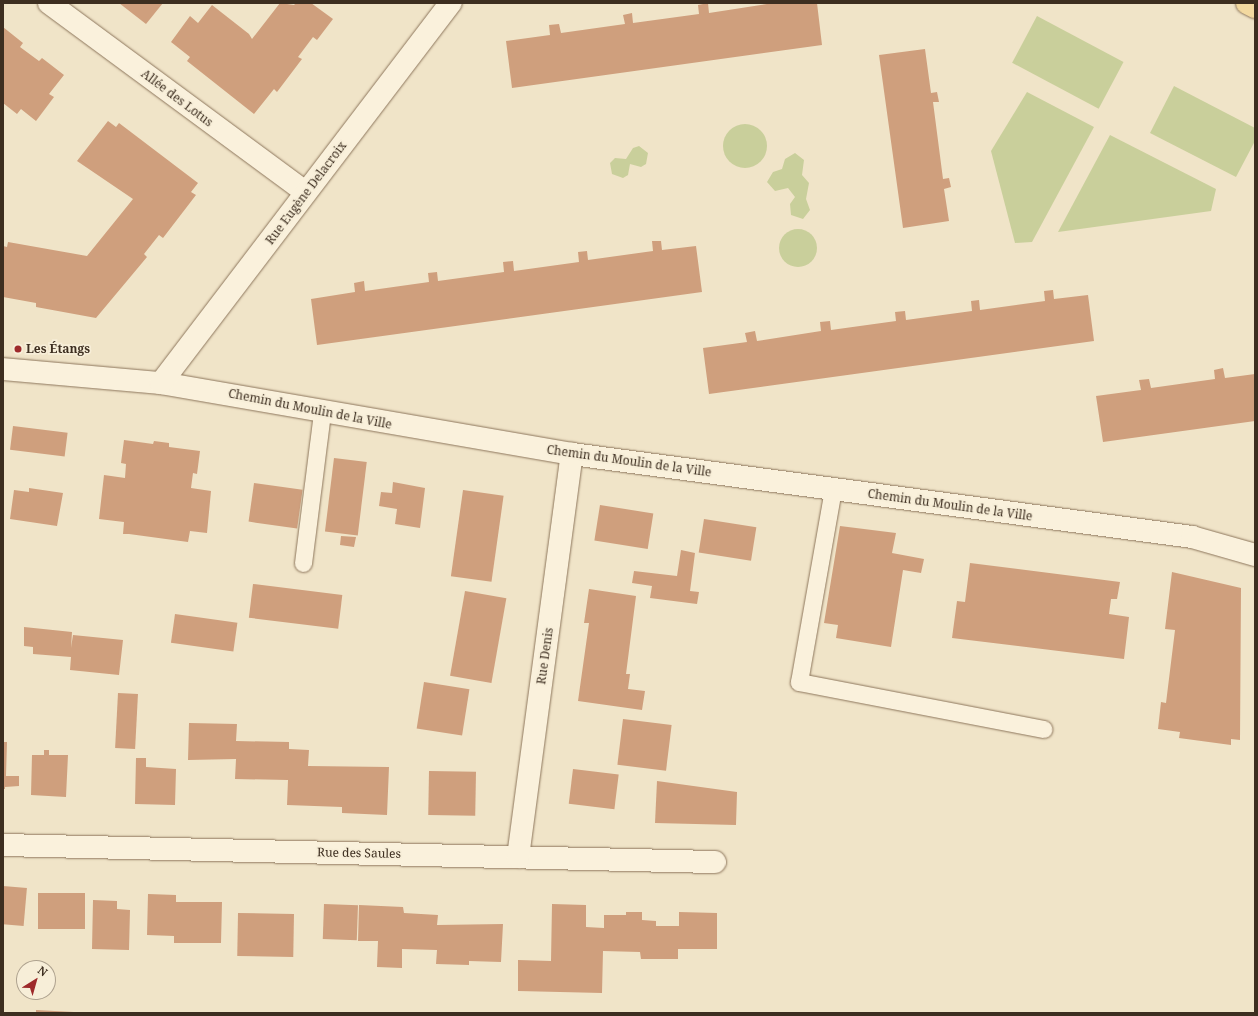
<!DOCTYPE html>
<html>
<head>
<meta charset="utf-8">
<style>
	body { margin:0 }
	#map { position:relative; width:1258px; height:1016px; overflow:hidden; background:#f0e4c8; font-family:"Noto Serif",serif }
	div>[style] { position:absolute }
	.green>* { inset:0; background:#c9cf9b; transform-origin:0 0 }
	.round { border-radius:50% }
	.building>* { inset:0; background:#cf9f7d; transform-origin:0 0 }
	.roads { filter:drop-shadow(0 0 1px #8d765c) drop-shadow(0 0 1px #8d765c) }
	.service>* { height:17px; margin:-8.5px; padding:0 8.5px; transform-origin:8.5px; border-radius:8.5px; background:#faf1dc }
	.minor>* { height:22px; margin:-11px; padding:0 11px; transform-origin:11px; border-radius:11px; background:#faf1dc }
	.tertiary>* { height:22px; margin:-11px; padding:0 11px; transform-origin:11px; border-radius:11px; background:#faf1dc }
	.primary>* { height:22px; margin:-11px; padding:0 11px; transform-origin:11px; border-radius:11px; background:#f3d9a0 }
	.dots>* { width:11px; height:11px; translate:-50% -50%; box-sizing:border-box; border:2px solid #f7eed8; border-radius:50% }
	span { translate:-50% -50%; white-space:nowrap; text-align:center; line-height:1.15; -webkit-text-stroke:3.5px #f7eed8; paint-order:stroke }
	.street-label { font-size:12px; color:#3d2e20 }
	.poi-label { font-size:12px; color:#3d2e20; font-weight:700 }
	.left { translate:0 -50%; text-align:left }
	.frame { position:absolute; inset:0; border:4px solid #3d2e20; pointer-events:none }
	.north { position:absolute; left:16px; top:960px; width:40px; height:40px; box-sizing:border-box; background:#f7eed8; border:1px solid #ada18e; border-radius:50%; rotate:37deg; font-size:11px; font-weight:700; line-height:16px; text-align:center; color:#3d2e20 }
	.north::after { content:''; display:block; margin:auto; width:14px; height:18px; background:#9e2a2b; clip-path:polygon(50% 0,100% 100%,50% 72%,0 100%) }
</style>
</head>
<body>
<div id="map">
	<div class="green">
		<div style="left:1037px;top:16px;width:98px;height:53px;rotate:28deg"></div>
		<div style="clip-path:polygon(1174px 86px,1255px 128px,1255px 141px,1236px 177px,1150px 133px)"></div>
		<div style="clip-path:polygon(1027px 92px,1094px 127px,1032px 242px,1015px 243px,991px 151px)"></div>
		<div class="round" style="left:723px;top:124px;width:44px;height:44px"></div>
		<div style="clip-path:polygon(1110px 135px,1216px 189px,1211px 211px,1058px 232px)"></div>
		<div style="clip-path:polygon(639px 146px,648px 153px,646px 164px,641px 167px,630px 164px,628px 175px,623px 178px,612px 174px,610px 163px,615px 158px,626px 159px,633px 148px)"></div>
		<div style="clip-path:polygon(795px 153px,804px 160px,802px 175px,809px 183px,806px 199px,810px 210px,803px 219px,791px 215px,790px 204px,795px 197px,788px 188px,775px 191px,767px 182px,773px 172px,782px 169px,785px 159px)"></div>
		<div class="round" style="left:779px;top:229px;width:38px;height:38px"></div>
	</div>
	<div class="building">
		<div style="clip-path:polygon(119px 3px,163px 3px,146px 24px)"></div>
		<div style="clip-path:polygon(280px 3px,294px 5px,296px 3px,311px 3px,333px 19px,317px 40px,313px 37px,298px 57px,302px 59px,277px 92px,274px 89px,254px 114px,187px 61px,190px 57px,171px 42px,190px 16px,198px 23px,212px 5px,249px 34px,252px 39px)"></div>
		<div style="clip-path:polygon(708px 3px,709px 13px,773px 3px,817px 3px,822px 45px,512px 88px,506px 41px,550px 35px,549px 25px,559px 24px,561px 33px,625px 24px,623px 15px,632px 13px,633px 23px,699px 14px,698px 5px)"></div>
		<div style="clip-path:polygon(3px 27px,23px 43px,20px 47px,39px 61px,42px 58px,64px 75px,49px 94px,54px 97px,36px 121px,21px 109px,17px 114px,3px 103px)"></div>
		<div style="clip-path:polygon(925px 49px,931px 93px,937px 92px,939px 102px,933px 102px,943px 179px,949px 178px,951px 187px,944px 189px,949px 221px,903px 228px,879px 55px)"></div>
		<div style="clip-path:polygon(108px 121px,116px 127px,119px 123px,198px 183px,191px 192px,196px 195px,163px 238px,159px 235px,144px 254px,147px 257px,96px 318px,36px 307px,36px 303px,3px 297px,3px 246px,7px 247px,8px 242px,87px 256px,133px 199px,77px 161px)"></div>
		<div style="clip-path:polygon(652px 241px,661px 241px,662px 250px,696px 246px,702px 292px,317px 345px,311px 299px,355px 292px,354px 283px,364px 281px,365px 291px,429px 282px,428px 273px,437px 272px,438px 281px,504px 272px,503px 262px,513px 261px,514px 271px,579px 262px,578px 252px,587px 251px,588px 260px,653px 251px)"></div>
		<div style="clip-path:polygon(1053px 290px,1054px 299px,1088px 295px,1094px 341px,709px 394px,703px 348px,747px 342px,745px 333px,755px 331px,757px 341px,821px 331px,820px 322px,830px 321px,831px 330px,896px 321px,895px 312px,905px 311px,906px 320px,972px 311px,971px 301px,979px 300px,980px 310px,1045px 301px,1044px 291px)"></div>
		<div style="clip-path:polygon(1223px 368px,1225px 378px,1255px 374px,1255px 421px,1103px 442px,1096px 396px,1141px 390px,1139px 380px,1149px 379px,1151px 388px,1215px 379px,1214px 370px)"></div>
		<div style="left:13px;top:426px;width:55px;height:24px;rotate:7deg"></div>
		<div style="clip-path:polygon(124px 440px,153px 444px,154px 441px,169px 443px,169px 447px,200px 451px,197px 474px,193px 473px,191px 488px,211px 491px,207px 533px,190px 531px,188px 542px,129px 534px,123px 534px,124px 522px,99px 519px,104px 475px,125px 478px,126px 464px,121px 463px)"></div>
		<div style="left:334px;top:458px;width:33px;height:74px;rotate:7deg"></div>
		<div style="clip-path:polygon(393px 482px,425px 488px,420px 528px,395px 524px,397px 509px,379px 506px,381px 492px,392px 493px)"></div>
		<div style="left:254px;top:483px;width:49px;height:39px;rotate:8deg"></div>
		<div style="clip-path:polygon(29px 488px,63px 493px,57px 526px,10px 519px,14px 490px,29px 492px)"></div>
		<div style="left:463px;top:490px;width:41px;height:87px;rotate:8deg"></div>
		<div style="left:600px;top:505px;width:54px;height:36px;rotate:9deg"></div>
		<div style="left:704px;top:519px;width:53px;height:34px;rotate:9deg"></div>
		<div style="clip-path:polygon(840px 526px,896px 533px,892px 553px,924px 559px,921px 573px,903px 570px,891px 647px,836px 638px,838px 625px,824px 623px)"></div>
		<div style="clip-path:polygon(341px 536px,356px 537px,354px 547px,340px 545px)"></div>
		<div style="clip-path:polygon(681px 550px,695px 553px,690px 591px,699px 592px,697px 604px,650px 598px,652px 586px,632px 583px,634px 571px,677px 576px)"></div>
		<div style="clip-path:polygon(970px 563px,1120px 582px,1117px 599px,1111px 599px,1109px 614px,1129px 617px,1124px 659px,952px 638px,957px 601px,965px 602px)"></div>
		<div style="clip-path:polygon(1172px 572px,1241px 588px,1240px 740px,1231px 739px,1231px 745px,1179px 738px,1180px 732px,1158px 729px,1161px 702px,1166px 703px,1175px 630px,1165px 629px)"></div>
		<div style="left:253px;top:584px;width:90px;height:34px;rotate:7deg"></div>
		<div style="clip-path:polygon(589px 589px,636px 596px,626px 674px,630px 674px,628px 689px,645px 691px,642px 710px,578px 701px,589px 623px,584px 623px)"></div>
		<div style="left:465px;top:591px;width:42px;height:86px;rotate:10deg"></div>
		<div style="left:175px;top:614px;width:63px;height:29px;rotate:8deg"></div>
		<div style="clip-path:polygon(24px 627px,72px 632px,71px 648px,73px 635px,123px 640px,119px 675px,70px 670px,71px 657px,33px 654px,33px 647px,24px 646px)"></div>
		<div style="left:424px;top:682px;width:46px;height:47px;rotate:9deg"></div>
		<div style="left:118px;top:693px;width:20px;height:55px;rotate:3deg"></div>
		<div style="left:623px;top:719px;width:49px;height:46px;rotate:7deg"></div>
		<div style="clip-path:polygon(189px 723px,237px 724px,236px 741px,289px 742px,289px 749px,309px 750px,308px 766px,389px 767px,387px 815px,342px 813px,342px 807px,287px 805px,288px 780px,235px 779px,236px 759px,188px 760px)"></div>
		<div style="clip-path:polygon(3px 742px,7px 742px,6px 776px,19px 776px,19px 786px,5px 787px,5px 789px,3px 789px)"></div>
		<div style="clip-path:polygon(44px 750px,49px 750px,49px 755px,68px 755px,66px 797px,31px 795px,32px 755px,44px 755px)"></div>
		<div style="clip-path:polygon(136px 758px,146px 758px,146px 767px,176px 769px,175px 805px,135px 804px)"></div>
		<div style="left:573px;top:769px;width:46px;height:35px;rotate:7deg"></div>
		<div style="left:429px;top:771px;width:47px;height:44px;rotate:1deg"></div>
		<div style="clip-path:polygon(657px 781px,737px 792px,736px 825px,655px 823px)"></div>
		<div style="left:3px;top:886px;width:24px;height:38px;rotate:5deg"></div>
		<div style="left:38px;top:893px;width:47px;height:36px"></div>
		<div style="clip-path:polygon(148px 894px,176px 895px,176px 902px,222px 902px,221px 943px,174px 943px,174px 936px,147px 935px)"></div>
		<div style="clip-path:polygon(93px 900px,117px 901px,117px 909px,130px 910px,129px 950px,92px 949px)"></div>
		<div style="left:324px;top:904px;width:34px;height:35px;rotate:2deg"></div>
		<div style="clip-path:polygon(552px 904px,586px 905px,586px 927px,604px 928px,604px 915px,626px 915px,626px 912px,642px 912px,642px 920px,656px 921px,656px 926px,679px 926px,679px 912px,717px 913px,717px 949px,678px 949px,678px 959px,641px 959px,640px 952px,603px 951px,602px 993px,518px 991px,518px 960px,551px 961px)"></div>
		<div style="clip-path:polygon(359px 905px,403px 907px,404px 913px,438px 915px,437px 925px,503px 924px,501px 962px,469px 961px,469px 965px,436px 964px,437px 950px,402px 949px,402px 968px,377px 967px,378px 941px,358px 941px)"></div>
		<div style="left:238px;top:913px;width:56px;height:43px;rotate:1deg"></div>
		<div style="clip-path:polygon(36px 1010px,74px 1012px,74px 1013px,36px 1013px)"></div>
	</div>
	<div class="roads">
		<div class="service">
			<div style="left:833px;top:489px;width:196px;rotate:100deg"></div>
			<div style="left:799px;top:682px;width:249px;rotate:10.9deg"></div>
			<div style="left:303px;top:563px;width:151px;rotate:-82.8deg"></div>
		</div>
		<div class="minor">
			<div style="left:49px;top:3px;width:318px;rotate:36.4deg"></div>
			<div style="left:161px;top:383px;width:417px;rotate:9.8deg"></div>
			<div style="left:572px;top:454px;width:626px;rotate:7.62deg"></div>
			<div style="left:1192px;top:537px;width:66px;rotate:15.9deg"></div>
			<div style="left:3px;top:845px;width:712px;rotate:1.37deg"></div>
			<div style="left:518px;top:857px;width:407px;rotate:-82.4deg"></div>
		</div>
		<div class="tertiary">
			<div style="left:3px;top:369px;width:159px;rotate:5.1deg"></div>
			<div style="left:161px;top:383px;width:478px;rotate:-52.7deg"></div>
		</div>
		<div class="primary">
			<div style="left:1247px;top:3px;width:9px;rotate:27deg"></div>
		</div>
	</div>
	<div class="dots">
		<div style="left:18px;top:349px;background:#9e2a2b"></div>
	</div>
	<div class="street-label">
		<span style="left:177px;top:98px;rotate:37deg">Allée des Lotus</span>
		<span style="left:306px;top:193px;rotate:-53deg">Rue Eugène Delacroix</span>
		<span style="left:310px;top:409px;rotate:11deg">Chemin du Moulin de la Ville</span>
		<span style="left:629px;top:461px;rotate:8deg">Chemin du Moulin de la Ville</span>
		<span style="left:950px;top:505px;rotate:8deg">Chemin du Moulin de la Ville</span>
		<span style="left:545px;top:656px;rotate:-82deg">Rue Denis</span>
		<span style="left:359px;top:853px;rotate:1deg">Rue des Saules</span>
	</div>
	<div class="poi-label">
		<span class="left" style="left:26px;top:349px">Les Étangs</span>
	</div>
	<div class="frame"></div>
	<div class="north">N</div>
</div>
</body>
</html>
